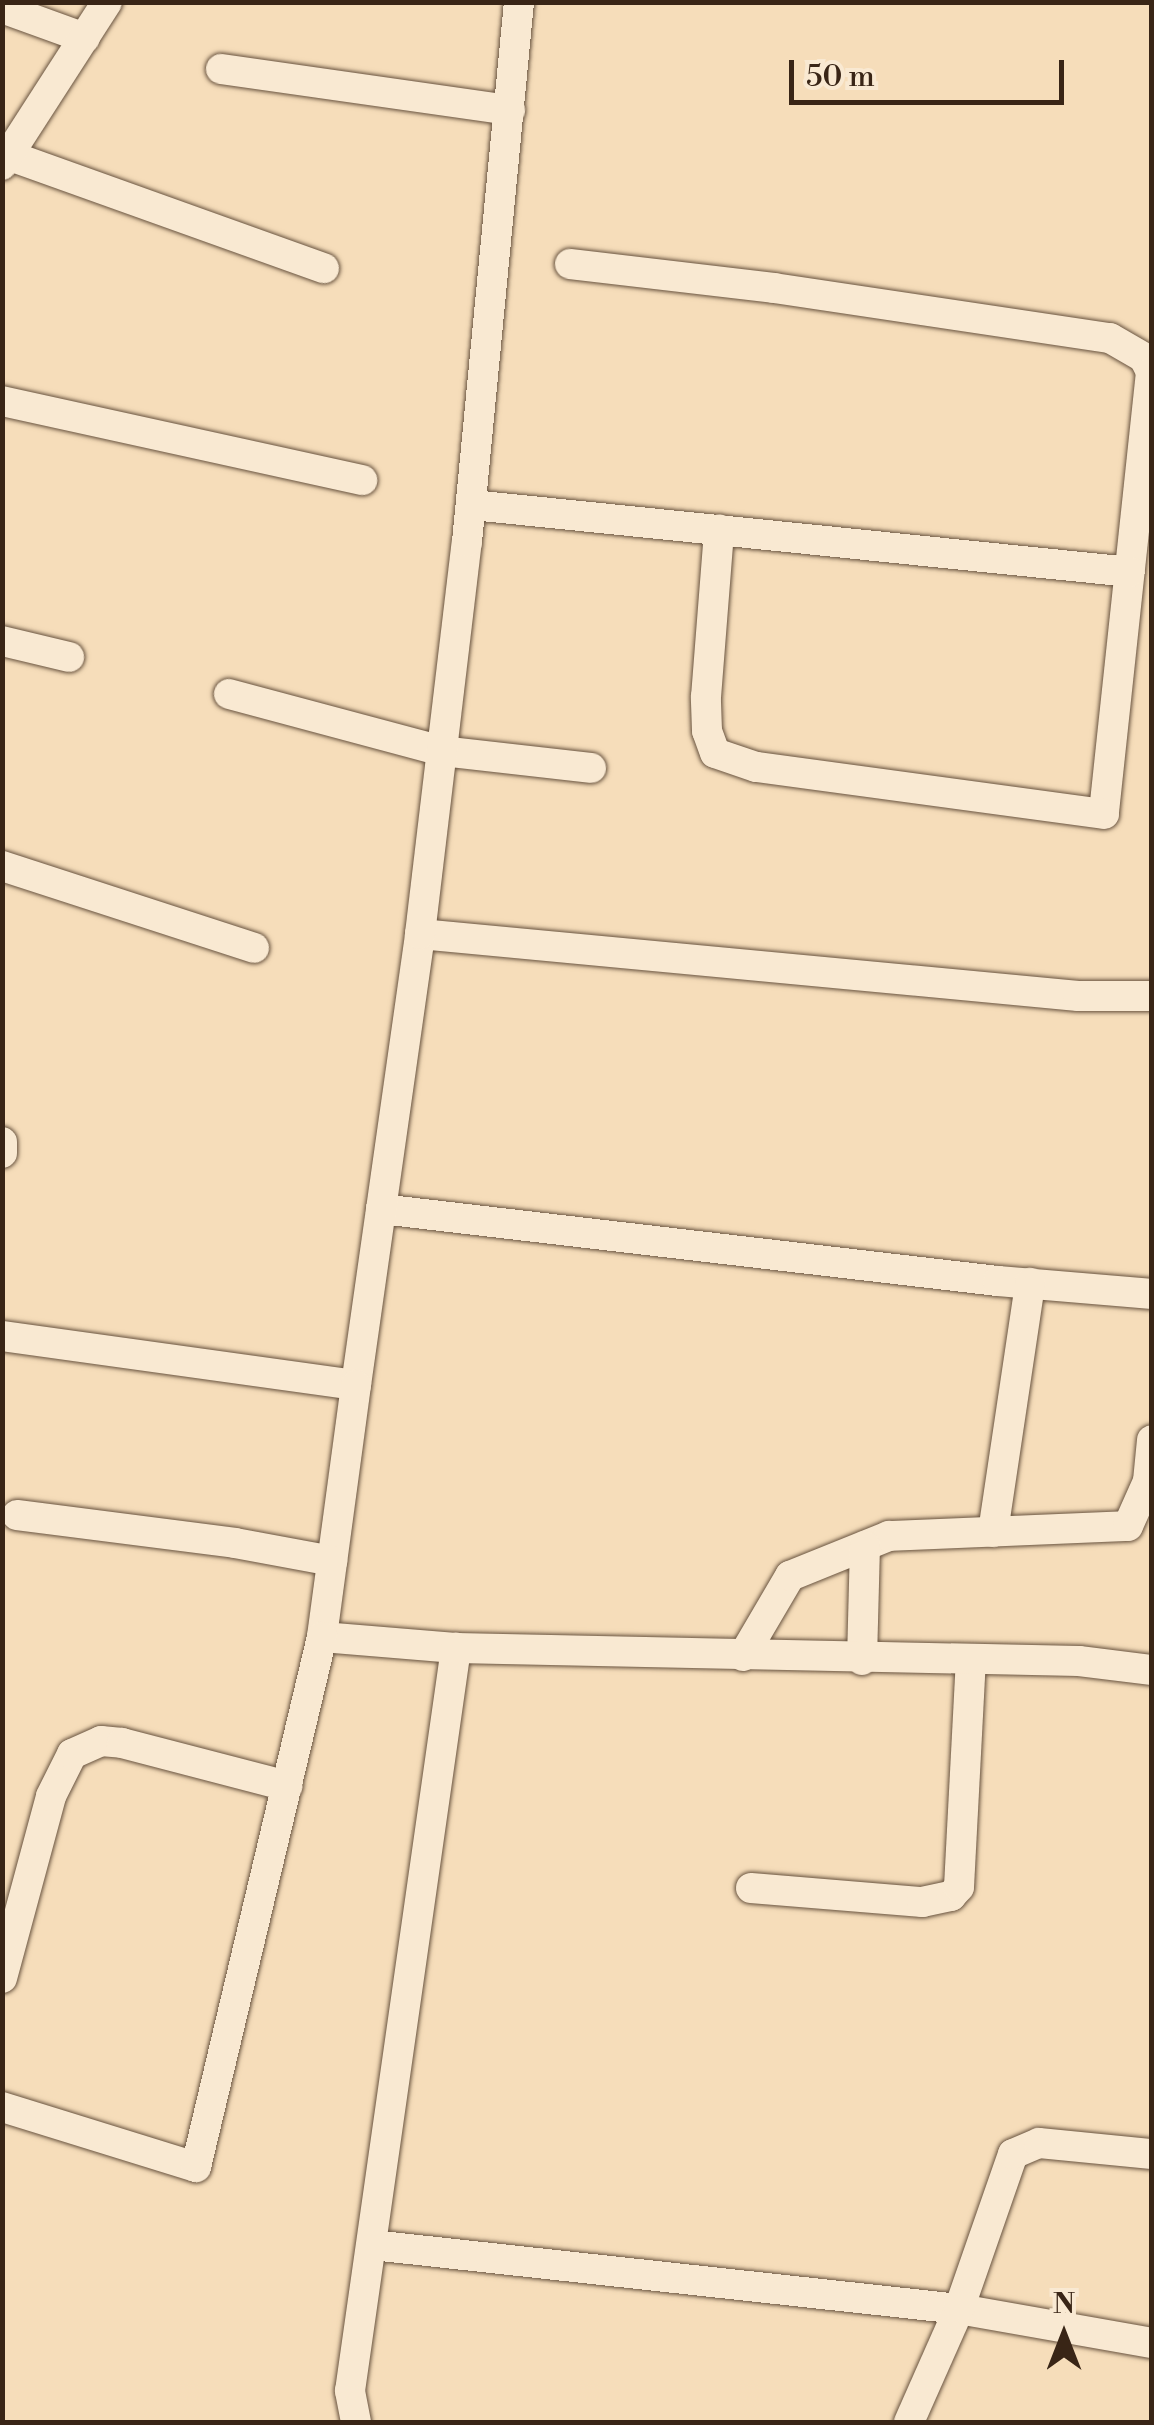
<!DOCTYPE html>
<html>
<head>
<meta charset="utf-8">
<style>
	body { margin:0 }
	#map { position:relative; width:1154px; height:2425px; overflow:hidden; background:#f6ddba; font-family:"Libre Bodoni",serif }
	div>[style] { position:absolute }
	.roads { filter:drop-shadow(0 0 2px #68533f) drop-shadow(0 0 2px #68533f) }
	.minor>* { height:30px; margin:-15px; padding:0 15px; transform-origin:15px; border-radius:15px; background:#f9e9d2 }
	span { translate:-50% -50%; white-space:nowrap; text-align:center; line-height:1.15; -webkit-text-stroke:10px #f9e9d2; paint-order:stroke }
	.frame { position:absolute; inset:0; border:5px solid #392516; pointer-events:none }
	.north { position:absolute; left:1014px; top:2285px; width:100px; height:100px; -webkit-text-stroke:8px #f9e9d2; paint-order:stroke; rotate:0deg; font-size:28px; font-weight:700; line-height:40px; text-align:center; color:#392516 }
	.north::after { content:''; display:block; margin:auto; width:35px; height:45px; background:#392516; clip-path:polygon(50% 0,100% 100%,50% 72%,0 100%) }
	.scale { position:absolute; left:789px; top:60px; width:275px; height:45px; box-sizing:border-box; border:5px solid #392516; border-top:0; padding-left:12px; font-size:30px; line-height:35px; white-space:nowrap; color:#392516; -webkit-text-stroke:8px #f9e9d2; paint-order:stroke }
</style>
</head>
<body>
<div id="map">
	<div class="roads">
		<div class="minor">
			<div style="left:2px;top:8px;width:88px;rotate:19.9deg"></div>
			<div style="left:221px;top:69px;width:292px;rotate:8.1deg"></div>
			<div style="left:2px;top:153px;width:342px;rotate:19.7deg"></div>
			<div style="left:2px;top:165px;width:194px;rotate:-57.2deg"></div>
			<div style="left:570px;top:264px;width:205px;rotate:6.7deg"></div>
			<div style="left:774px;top:288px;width:340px;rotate:8.5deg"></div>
			<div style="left:1110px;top:338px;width:39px;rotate:30deg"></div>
			<div style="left:1144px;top:358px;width:16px;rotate:63deg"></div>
			<div style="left:1151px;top:372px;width:444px;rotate:96.1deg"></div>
			<div style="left:1104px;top:814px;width:351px;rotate:-172.3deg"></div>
			<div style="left:756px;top:767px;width:43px;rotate:-161.1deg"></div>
			<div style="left:715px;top:753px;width:23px;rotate:-110deg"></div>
			<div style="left:707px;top:731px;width:34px;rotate:-92deg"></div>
			<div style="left:706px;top:697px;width:168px;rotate:-85.5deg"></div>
			<div style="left:2px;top:401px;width:369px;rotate:12.4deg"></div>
			<div style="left:472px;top:505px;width:661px;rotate:5.81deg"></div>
			<div style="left:2px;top:641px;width:69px;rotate:13.4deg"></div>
			<div style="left:229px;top:694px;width:220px;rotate:15deg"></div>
			<div style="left:442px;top:751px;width:150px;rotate:6.5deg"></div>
			<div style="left:2px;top:866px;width:265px;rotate:18deg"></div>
			<div style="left:420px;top:934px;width:661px;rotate:5.38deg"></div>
			<div style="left:1078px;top:996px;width:74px"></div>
			<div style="left:2px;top:1142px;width:11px;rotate:90deg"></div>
			<div style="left:381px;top:1209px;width:621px;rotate:6.66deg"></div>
			<div style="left:998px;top:1281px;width:155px;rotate:4.8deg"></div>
			<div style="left:2px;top:1336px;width:357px;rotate:7.9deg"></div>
			<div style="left:356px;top:1385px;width:456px;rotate:-81.9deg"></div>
			<div style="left:420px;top:934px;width:395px;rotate:-83.2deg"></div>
			<div style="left:467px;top:542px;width:542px;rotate:-84.5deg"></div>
			<div style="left:356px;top:1385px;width:254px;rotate:97.7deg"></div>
			<div style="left:322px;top:1637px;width:134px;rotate:4.7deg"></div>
			<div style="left:17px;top:1515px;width:220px;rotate:7.3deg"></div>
			<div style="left:235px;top:1543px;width:99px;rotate:10.5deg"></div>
			<div style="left:993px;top:1532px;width:252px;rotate:-81.5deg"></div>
			<div style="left:743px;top:1656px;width:93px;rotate:-59.6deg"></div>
			<div style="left:790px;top:1576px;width:107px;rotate:-22deg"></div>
			<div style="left:889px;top:1536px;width:239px;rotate:-2.4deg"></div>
			<div style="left:1128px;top:1526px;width:49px;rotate:-66deg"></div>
			<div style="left:1148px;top:1481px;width:41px;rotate:-84.4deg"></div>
			<div style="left:862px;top:1660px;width:114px;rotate:-88.5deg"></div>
			<div style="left:751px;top:1888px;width:172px;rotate:4.7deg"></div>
			<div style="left:922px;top:1902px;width:30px;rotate:-12deg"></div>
			<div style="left:951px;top:1896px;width:12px;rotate:-48deg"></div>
			<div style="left:959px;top:1887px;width:227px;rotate:-87deg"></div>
			<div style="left:2px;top:1978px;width:188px;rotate:-74.9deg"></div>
			<div style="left:51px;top:1796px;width:47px;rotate:-63.4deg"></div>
			<div style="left:72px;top:1754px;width:32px;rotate:-24deg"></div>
			<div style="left:101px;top:1741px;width:21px;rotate:5deg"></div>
			<div style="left:122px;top:1743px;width:171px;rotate:14.6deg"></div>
			<div style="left:2px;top:2107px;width:203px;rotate:17.2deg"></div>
			<div style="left:196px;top:2167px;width:545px;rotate:-76.63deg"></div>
			<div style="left:372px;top:2245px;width:590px;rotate:6.22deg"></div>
			<div style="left:959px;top:2309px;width:196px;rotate:10deg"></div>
			<div style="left:356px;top:2422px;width:32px;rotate:-101deg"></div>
			<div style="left:350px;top:2391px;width:751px;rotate:-81.88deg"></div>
			<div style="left:456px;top:1648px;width:623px;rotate:1.2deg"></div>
			<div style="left:1079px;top:1661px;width:74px;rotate:7deg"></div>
			<div style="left:909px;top:2422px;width:124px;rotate:-66.1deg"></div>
			<div style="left:959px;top:2309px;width:164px;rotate:-70.8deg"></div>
			<div style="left:1013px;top:2154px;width:28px;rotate:-23deg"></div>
			<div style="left:1039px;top:2143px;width:114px;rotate:5.6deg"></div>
		</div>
	</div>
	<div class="frame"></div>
	<div class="north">N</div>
	<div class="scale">50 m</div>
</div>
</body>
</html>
